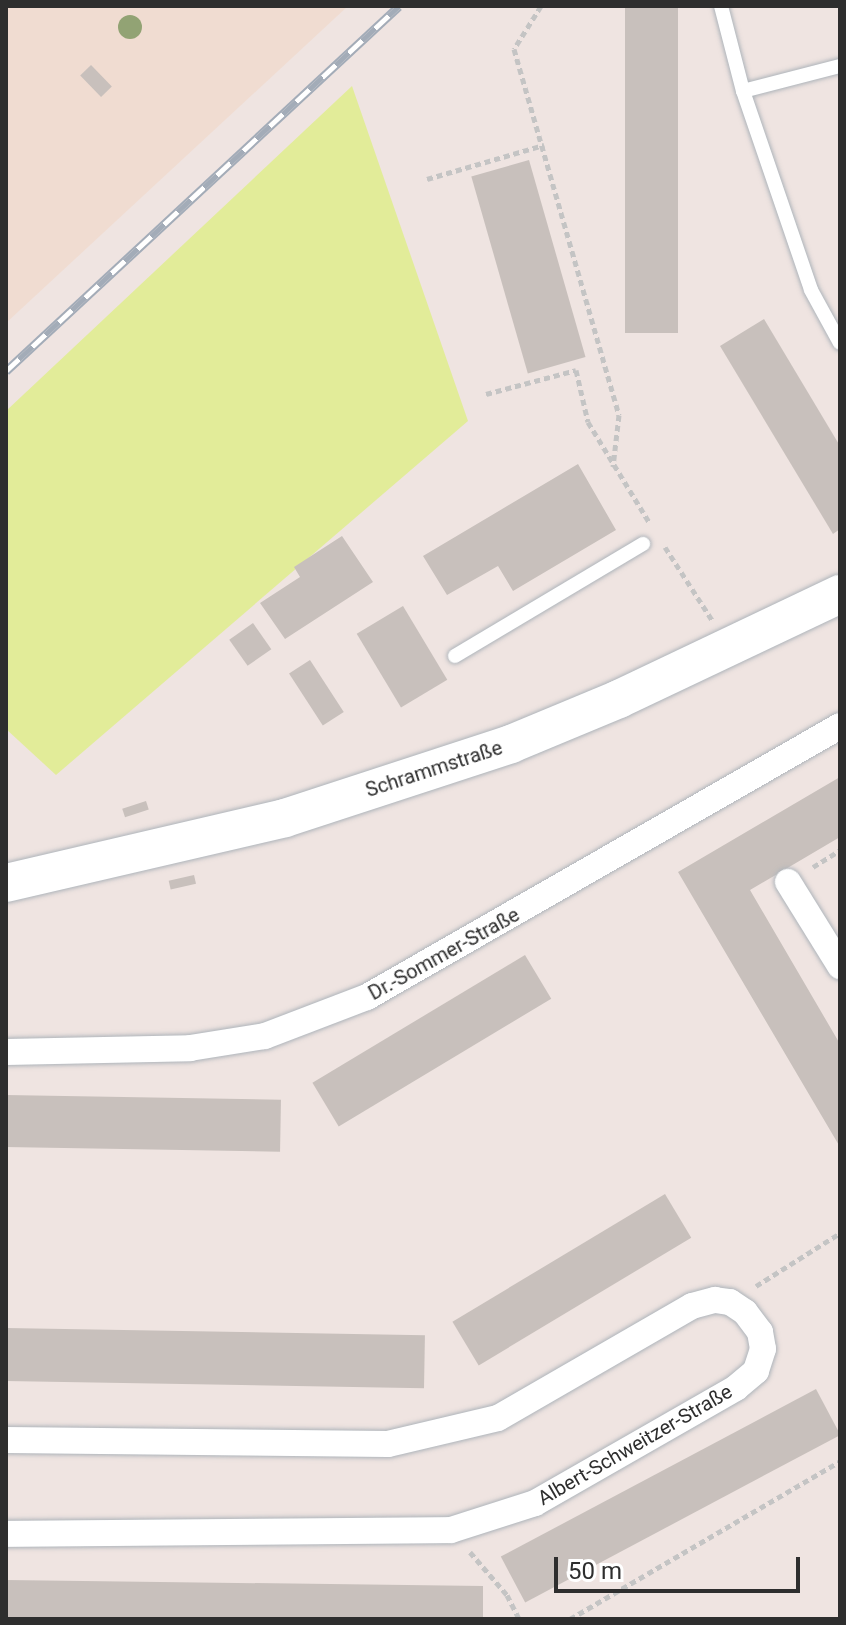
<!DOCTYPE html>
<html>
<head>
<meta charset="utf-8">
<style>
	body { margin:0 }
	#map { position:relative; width:846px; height:1625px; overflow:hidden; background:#efe4e1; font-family:Roboto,sans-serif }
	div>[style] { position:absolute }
	.education>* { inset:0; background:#f0dcd1 }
	.pitch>* { inset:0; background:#e2ec99 }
	.building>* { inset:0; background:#c8c0bc; transform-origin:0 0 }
	.path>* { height:5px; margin-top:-2.5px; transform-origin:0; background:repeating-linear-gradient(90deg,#c4c4c4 0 6px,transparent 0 10px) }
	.roads { filter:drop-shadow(0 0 2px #aeb4ba) drop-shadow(0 0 2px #aeb4ba) }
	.lane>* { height:14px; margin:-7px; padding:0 7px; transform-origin:7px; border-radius:7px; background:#fff }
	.street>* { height:26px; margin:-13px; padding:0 13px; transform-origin:13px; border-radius:13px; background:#fff }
	.secondary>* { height:38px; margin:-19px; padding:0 19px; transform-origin:19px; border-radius:19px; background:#fff }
	.rail>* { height:9px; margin-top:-4.5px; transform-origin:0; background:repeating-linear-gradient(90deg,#fff 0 18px,#a3acb8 0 36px); box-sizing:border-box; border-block:2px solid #a3acb8 }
	.trees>* { width:24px; height:24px; margin:-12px; border-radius:50%; background:#92a374 }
	span { translate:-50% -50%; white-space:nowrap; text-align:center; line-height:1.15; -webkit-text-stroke:6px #fff; paint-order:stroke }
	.street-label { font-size:20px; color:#2e2e2e }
	.frame { position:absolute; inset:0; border:8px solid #2e2e2e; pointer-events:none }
	.scale { position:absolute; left:554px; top:1557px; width:246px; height:36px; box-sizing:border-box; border:4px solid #2e2e2e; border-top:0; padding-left:10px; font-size:24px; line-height:28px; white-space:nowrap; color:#2e2e2e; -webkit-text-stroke:6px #fff; paint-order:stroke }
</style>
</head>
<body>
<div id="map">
	<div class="education">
		<div style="clip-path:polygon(6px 6px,348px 6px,6px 323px)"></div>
	</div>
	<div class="pitch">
		<div style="clip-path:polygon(352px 86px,468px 421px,56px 775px,6px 729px,6px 411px)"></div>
	</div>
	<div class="building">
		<div style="left:625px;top:6px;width:53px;height:327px"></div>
		<div style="left:91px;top:65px;width:30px;height:15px;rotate:46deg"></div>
		<div style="left:529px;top:160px;width:205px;height:60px;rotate:74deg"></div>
		<div style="clip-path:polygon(764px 319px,840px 446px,840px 529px,833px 534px,720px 346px)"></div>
		<div style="clip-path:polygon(578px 464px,616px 530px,513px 591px,498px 566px,447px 595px,423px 556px)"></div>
		<div style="clip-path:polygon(342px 536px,373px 582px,285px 639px,260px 603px,300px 577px,294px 567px)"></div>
		<div style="left:403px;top:606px;width:86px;height:54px;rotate:59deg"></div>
		<div style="left:253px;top:623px;width:32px;height:29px;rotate:55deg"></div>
		<div style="left:310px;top:660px;width:62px;height:25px;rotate:57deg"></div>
		<div style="clip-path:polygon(840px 777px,840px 837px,750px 890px,840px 1044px,840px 1147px,678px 872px)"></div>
		<div style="left:146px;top:801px;width:9px;height:25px;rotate:72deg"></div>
		<div style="left:194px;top:875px;width:9px;height:26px;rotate:77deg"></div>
		<div style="left:525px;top:955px;width:51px;height:248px;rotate:59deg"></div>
		<div style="left:6px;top:1095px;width:275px;height:52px;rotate:1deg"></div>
		<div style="left:665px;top:1194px;width:51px;height:248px;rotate:59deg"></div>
		<div style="left:6px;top:1328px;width:419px;height:53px;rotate:1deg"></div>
		<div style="left:816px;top:1389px;width:52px;height:357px;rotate:62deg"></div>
		<div style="clip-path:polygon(6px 1580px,483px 1586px,483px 1619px,6px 1619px)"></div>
	</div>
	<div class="path">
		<div style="left:541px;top:6px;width:51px;rotate:122.1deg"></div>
		<div style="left:514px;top:49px;width:381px;rotate:74deg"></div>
		<div style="left:619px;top:415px;width:52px;rotate:96.6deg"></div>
		<div style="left:427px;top:179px;width:122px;rotate:-16.2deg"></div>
		<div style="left:486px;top:394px;width:93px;rotate:-14.9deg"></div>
		<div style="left:576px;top:370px;width:53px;rotate:77deg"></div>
		<div style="left:588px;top:422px;width:117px;rotate:58.6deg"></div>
		<div style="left:665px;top:547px;width:87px;rotate:57.2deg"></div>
		<div style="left:813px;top:867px;width:32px;rotate:-32deg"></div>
		<div style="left:756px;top:1286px;width:99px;rotate:-32.2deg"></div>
		<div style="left:470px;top:1552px;width:57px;rotate:49.3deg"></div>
		<div style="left:507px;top:1595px;width:27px;rotate:63deg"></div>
		<div style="left:570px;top:1619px;width:313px;rotate:-30.3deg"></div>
	</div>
	<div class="roads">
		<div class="lane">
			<div style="left:721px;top:6px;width:88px;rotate:75.5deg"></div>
			<div style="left:743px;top:91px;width:210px;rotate:71.1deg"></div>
			<div style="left:811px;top:290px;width:60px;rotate:61.3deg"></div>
			<div style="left:743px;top:91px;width:100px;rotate:-14.5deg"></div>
			<div style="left:455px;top:656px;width:219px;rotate:-30.8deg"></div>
		</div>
		<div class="street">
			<div style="left:788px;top:882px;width:99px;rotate:58.2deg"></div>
			<div style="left:6px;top:1052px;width:184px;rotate:-1.2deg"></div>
			<div style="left:190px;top:1048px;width:76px;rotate:-9.1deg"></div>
			<div style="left:265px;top:1036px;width:109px;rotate:-20.9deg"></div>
			<div style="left:367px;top:997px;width:545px;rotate:-29.81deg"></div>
			<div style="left:6px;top:1440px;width:382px;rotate:0.6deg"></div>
			<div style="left:388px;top:1444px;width:113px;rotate:-13.3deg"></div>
			<div style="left:498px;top:1418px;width:224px;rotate:-30deg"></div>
			<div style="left:692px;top:1306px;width:24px;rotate:-15deg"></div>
			<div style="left:715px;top:1300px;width:15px;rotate:8deg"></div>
			<div style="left:730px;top:1302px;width:18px;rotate:34deg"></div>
			<div style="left:745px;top:1312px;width:25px;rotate:53deg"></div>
			<div style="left:760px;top:1332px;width:17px;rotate:80deg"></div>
			<div style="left:763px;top:1349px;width:23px;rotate:108deg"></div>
			<div style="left:756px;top:1371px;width:26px;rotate:140deg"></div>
			<div style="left:736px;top:1388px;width:232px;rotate:150.2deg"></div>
			<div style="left:535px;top:1503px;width:88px;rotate:162.2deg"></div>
			<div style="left:451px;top:1530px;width:445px;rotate:179.5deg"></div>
		</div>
		<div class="secondary">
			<div style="left:6px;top:883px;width:286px;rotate:-13.1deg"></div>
			<div style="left:285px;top:818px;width:238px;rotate:-18.1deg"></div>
			<div style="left:511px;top:744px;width:117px;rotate:-22.6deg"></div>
			<div style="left:619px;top:699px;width:245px;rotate:-25.4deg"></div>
		</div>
	</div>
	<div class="rail">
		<div style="left:6px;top:371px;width:536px;rotate:-42.88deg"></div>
	</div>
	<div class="trees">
		<div style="left:130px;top:27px"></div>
	</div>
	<div class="street-label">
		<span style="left:434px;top:769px;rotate:-18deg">Schrammstraße</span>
		<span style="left:444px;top:954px;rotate:-29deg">Dr.-Sommer-Straße</span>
		<span style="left:635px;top:1445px;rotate:-30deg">Albert-Schweitzer-Straße</span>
	</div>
	<div class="frame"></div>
	<div class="scale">50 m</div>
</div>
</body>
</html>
